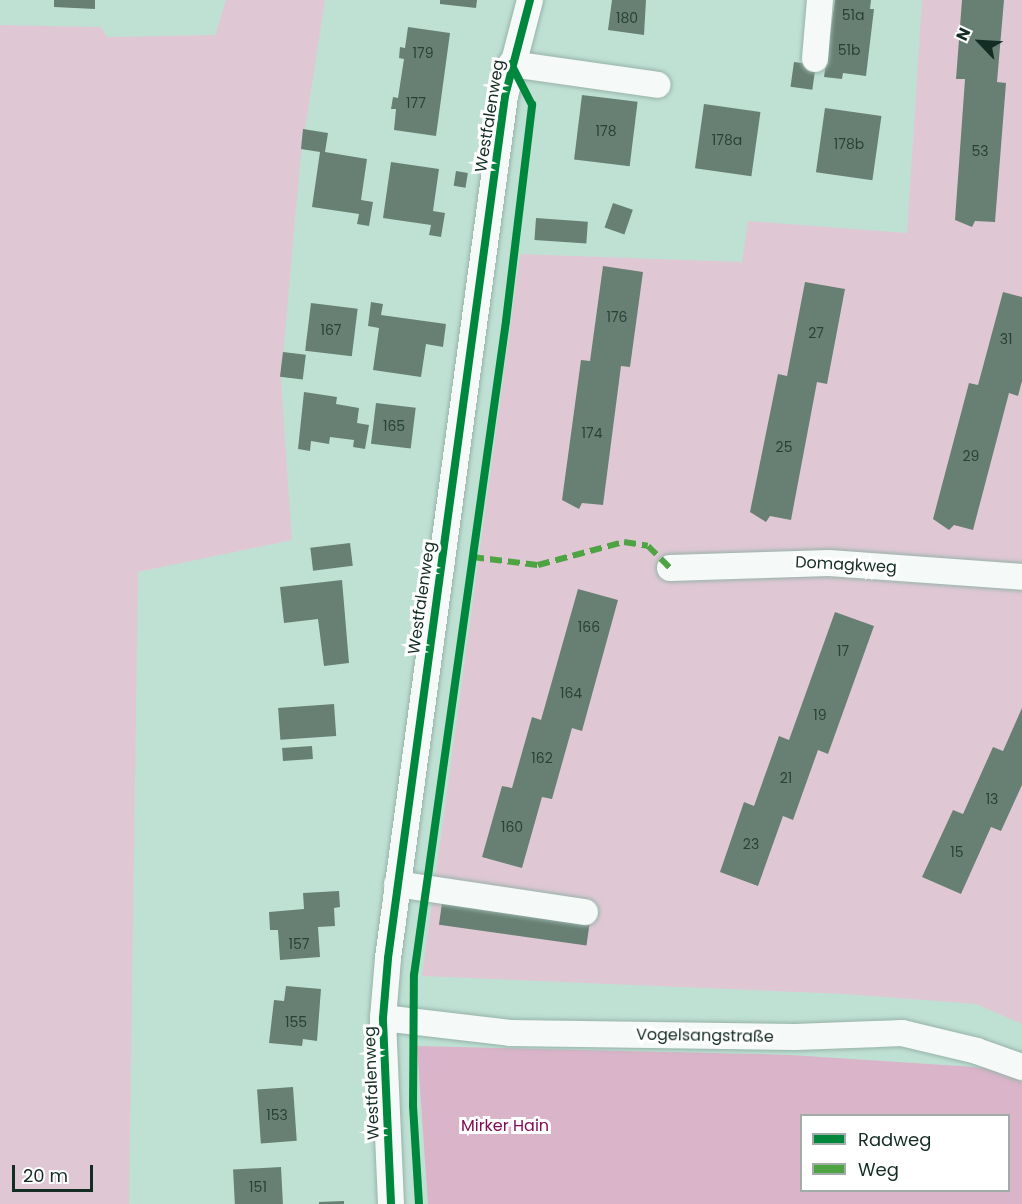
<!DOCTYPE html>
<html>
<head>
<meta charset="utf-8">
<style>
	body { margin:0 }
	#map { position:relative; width:1022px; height:1204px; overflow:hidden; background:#bfe1d4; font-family:Poppins,sans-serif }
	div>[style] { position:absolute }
	.green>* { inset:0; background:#dfc8d4 }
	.forest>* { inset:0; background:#dab4c8 }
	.building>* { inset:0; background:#688073; transform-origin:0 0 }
	.roads { filter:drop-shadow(0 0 2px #98b2a9) drop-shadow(0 0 2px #98b2a9) }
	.minor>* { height:26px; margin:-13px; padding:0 13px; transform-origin:13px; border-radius:13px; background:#f5faf9 }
	.quiet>* { height:6px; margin-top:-3px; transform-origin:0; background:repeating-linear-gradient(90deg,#4ea442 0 12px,transparent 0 18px) }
	.cycleway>* { height:8px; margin:-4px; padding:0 4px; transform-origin:4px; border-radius:4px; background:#00873e }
	span { translate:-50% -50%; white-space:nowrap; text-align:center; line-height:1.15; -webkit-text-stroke:6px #fff; paint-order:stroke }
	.number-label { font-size:14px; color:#284138 }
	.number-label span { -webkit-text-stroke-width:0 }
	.street-label { font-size:16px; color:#132c24 }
	.park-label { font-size:16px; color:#820c55 }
	.legend { position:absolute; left:800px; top:1114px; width:210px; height:78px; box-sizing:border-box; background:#fff; border:2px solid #a1aba7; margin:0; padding:8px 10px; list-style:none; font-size:18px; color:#132c24 }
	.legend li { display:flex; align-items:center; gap:12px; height:30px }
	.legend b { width:30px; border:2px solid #a1aba7 }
	.north { position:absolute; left:950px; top:12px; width:60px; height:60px; -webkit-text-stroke:4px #fff; paint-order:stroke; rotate:295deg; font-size:16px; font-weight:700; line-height:24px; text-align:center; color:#132c24 }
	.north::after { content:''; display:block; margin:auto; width:21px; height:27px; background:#132c24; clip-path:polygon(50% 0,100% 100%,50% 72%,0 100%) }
	.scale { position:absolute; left:12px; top:1165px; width:81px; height:27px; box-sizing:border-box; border:3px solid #132c24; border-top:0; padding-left:8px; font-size:18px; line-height:21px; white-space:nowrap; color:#132c24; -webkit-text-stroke:4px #fff; paint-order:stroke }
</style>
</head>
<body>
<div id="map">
	<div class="green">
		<div style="clip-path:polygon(226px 0,325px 0,300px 163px,281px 380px,292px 540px,138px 572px,129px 1204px,0 1204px,0 25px,101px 27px,107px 37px,215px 35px)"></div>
		<div style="clip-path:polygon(922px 0,1022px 0,1022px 1024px,976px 1004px,844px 994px,422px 976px,520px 254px,742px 262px,748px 221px,907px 233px)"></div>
	</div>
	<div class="forest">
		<div style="clip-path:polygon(evenodd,417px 1046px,790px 1055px,991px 1068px,1022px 1081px,1022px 1204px,428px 1204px,417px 1046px,802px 1116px,1008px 1116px,1008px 1190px,802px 1190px,802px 1116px)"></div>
	</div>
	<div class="building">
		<div style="clip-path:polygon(54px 0,95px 0,95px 9px,54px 7px)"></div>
		<div style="clip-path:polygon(440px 0,477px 0,476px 8px,440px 4px)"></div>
		<div style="clip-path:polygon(612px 0,646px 0,644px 35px,608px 30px)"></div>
		<div style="clip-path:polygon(835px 0,871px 0,870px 9px,874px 9px,866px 76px,843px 73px,842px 79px,824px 77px)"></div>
		<div style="clip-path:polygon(962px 0,1004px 0,997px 82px,1006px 83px,995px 222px,975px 221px,972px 227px,955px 220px,965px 79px,956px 79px)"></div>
		<div style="clip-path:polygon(408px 27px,450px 33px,436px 136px,394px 130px,396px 109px,391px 109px,393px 97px,398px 98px,404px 59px,399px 58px,400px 47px,405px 48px)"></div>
		<div style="left:794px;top:62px;width:22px;height:25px;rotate:8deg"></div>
		<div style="left:582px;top:95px;width:56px;height:65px;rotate:7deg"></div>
		<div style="left:704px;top:104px;width:57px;height:65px;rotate:8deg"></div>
		<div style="left:825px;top:108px;width:57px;height:65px;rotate:8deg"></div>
		<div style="clip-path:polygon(303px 129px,328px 133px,325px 152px,367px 159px,361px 200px,373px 202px,369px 226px,357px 224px,359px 214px,312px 207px,320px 152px,301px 149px)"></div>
		<div style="clip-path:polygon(391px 162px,439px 169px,433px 211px,445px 213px,441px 237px,429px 235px,431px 225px,383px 218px)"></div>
		<div style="left:456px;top:171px;width:12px;height:15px;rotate:9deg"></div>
		<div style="left:613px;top:203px;width:21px;height:26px;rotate:19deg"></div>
		<div style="left:536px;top:218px;width:52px;height:22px;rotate:4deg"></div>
		<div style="clip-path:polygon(603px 266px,643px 272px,630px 367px,621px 366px,603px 505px,582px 503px,579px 509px,562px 500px,581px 360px,590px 361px)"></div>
		<div style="clip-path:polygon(805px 282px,845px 289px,827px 384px,817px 382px,791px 520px,770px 516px,766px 522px,750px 512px,778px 374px,787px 376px)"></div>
		<div style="clip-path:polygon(1003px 292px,1022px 297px,1022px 381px,1018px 396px,1009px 393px,973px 530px,954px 525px,949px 530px,933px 519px,969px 383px,978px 385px)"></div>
		<div style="clip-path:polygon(371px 302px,383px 304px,381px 315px,446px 324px,443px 347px,426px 344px,421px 377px,373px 370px,379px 328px,368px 326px)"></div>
		<div style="left:311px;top:303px;width:47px;height:48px;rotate:7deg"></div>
		<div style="left:283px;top:352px;width:23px;height:25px;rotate:7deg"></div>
		<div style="clip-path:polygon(304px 392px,337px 397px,336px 404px,359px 408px,357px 423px,369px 425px,365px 449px,353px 447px,354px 440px,330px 437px,329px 444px,311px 441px,310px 451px,298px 449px)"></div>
		<div style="left:376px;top:403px;width:40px;height:41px;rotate:7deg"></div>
		<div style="left:350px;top:543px;width:23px;height:40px;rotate:83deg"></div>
		<div style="clip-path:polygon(342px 580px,349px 663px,324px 666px,318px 619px,284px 623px,280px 587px)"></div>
		<div style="clip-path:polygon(578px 589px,618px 600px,582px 731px,572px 728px,552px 799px,542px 797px,522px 868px,482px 857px,502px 786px,512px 788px,532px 717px,541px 720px)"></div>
		<div style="clip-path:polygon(835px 612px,874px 626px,828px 754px,818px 750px,793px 820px,783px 816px,758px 886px,720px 872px,744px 802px,754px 806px,779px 736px,789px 740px)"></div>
		<div style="left:334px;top:704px;width:32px;height:56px;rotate:86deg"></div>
		<div style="clip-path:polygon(1022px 708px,1022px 785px,1001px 831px,991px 827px,961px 894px,922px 877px,953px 810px,963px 814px,993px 747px,1003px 751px)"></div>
		<div style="left:312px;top:746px;width:13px;height:30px;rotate:86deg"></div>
		<div style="clip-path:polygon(339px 891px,340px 907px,334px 908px,335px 926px,318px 927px,320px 957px,280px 960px,278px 930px,270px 930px,269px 912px,304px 909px,303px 893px)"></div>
		<div style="left:442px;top:903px;width:149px;height:22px;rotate:8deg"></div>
		<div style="clip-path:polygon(286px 986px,321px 989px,317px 1041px,303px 1039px,302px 1046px,269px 1043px,274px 1000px,284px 1001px)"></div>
		<div style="left:293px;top:1087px;width:54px;height:36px;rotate:86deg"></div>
		<div style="left:281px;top:1167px;width:37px;height:48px;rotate:87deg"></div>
		<div style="clip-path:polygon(344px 1201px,344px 1204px,319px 1204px,319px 1202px)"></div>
	</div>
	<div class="roads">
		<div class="minor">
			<div style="left:815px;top:59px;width:59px;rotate:-85.2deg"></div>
			<div style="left:511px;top:64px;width:148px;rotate:8.1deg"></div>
			<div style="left:670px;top:568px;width:159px;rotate:-1.8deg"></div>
			<div style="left:829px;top:563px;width:194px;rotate:4.1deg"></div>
			<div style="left:397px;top:884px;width:190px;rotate:8.5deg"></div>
			<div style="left:383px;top:1018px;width:128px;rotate:6.7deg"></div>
			<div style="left:510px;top:1033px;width:285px;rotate:0.8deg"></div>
			<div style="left:795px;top:1037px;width:107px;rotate:-2.1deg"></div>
			<div style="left:902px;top:1033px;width:77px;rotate:13.5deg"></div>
			<div style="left:977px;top:1051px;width:48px;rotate:19.6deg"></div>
			<div style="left:391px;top:1204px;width:186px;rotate:-92.5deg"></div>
			<div style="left:383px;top:1018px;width:60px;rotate:-85.2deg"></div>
			<div style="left:388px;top:958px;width:870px;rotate:-82.27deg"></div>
			<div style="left:505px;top:96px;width:99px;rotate:-75.4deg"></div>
		</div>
	</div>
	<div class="quiet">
		<div style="left:472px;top:557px;width:66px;rotate:6.9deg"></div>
		<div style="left:538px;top:565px;width:89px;rotate:-15deg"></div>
		<div style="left:624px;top:542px;width:24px;rotate:9deg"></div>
		<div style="left:648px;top:546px;width:31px;rotate:45deg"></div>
	</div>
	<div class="cycleway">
		<div style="left:391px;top:1204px;width:186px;rotate:-92.5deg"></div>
		<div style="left:383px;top:1018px;width:60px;rotate:-85.2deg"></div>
		<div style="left:388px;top:958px;width:870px;rotate:-82.27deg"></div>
		<div style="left:505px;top:96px;width:99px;rotate:-75.4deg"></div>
		<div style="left:419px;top:1204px;width:99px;rotate:-93.5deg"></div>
		<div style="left:413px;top:1105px;width:130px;rotate:-89.6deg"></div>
		<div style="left:414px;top:975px;width:660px;rotate:-81.99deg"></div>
		<div style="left:506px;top:321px;width:218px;rotate:-83.1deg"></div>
		<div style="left:532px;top:105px;width:46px;rotate:-117.1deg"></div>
	</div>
	<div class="number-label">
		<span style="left:853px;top:15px">51a</span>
		<span style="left:627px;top:18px">180</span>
		<span style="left:849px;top:50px">51b</span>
		<span style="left:423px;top:53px">179</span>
		<span style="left:416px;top:103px">177</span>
		<span style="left:606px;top:131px">178</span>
		<span style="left:727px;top:140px">178a</span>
		<span style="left:849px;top:144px">178b</span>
		<span style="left:980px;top:151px">53</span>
		<span style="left:617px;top:317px">176</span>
		<span style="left:331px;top:330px">167</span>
		<span style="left:816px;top:333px">27</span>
		<span style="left:1006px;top:339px">31</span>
		<span style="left:394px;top:426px">165</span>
		<span style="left:592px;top:433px">174</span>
		<span style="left:784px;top:447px">25</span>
		<span style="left:971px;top:456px">29</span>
		<span style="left:589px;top:627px">166</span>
		<span style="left:843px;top:651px">17</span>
		<span style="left:571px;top:693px">164</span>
		<span style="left:820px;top:715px">19</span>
		<span style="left:542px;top:758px">162</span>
		<span style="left:786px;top:778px">21</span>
		<span style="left:992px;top:799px">13</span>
		<span style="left:512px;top:827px">160</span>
		<span style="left:751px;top:844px">23</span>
		<span style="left:957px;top:852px">15</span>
		<span style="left:299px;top:944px">157</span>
		<span style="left:296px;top:1022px">155</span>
		<span style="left:277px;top:1115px">153</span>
		<span style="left:258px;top:1187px">151</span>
	</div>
	<div class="street-label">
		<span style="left:490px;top:116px;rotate:-81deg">Westfalenweg</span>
		<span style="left:846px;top:565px;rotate:3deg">Domagkweg</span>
		<span style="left:422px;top:598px;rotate:-82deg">Westfalenweg</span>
		<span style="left:705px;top:1036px;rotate:1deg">Vogelsangstraße</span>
		<span style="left:372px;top:1083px;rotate:-92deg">Westfalenweg</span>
	</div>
	<div class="park-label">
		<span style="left:505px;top:1126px">Mirker Hain</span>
	</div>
	<ul class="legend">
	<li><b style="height:8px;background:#00873e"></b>Radweg</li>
	<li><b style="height:8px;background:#4ea442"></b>Weg</li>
	</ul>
	<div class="north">N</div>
	<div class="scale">20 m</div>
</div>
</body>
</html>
